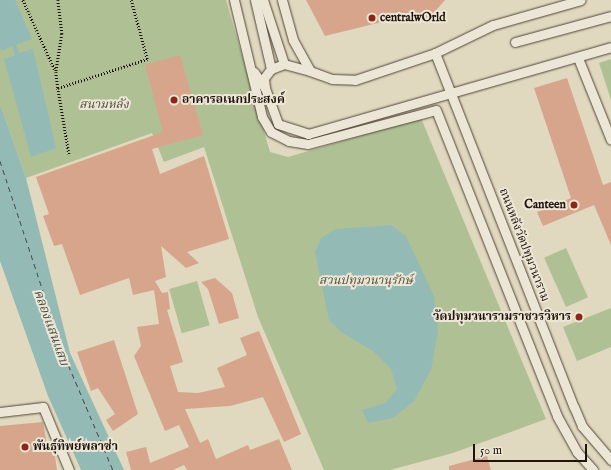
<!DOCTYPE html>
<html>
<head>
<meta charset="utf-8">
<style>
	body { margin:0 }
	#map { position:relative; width:611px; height:470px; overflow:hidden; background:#e0d9bf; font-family:"IM FELL English","Noto Serif Thai",serif }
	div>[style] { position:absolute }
	.green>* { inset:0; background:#afc094; transform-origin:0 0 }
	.water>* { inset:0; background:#94bab6 }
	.ferry>* { height:1px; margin-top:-0.5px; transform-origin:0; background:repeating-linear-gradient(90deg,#494d47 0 5px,transparent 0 9px) }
	.building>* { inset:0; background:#d6a58c }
	.path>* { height:2.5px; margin-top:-1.25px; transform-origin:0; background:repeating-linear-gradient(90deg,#21120b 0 1px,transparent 0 3px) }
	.roads { filter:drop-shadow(0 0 1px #514438) drop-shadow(0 0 1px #514438) }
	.lane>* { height:9px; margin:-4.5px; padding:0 4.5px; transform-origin:4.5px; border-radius:4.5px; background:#ebe6d5 }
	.dots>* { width:11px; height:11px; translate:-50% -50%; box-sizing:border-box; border:2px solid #ebe6d5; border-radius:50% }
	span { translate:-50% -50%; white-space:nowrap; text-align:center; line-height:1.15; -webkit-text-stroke:4px #ebe6d5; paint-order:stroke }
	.poi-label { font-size:12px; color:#21120b; font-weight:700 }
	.left { translate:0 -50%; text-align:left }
	.right { translate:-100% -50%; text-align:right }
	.park-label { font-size:12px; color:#534f3b; font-style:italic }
	.street-label { font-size:12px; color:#21120b }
	.water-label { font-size:13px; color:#494d47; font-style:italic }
	.scale { position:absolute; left:473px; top:444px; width:114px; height:18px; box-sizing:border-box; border:2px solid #21120b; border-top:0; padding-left:5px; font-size:12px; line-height:14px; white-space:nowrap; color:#21120b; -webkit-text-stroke:3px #ebe6d5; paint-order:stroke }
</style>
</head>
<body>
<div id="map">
	<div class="green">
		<div style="clip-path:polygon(0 0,226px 0,270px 152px,288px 157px,421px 118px,546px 419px,453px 453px,390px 470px,324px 470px,258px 317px,204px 147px,164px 162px,152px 133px,26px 178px,0 104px)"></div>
		<div style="clip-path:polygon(611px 59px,611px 100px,599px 63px)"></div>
		<div style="left:566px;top:248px;width:54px;height:24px;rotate:66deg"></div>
		<div style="left:197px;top:281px;width:46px;height:29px;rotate:74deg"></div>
		<div style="clip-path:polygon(611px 308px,611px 347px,577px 361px,563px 327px)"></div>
	</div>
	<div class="water">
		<div style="clip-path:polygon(0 0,15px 0,32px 39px,16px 45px,19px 53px,33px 49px,56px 148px,31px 157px,4px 59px,15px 55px,12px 46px,2px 51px,0 47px)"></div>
		<div style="clip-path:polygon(0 104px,26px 178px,70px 353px,124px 470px,81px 470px,48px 396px,0 261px)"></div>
		<div style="clip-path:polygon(391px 225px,406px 236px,434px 296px,438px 331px,431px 370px,414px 401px,393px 418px,368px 423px,362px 410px,385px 403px,397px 389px,391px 369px,373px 351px,341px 332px,329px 320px,315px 252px,321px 238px,336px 229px)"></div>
	</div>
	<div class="ferry">
		<div style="left:0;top:161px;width:206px;rotate:71.7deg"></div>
		<div style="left:65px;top:357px;width:123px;rotate:67deg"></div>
	</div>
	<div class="building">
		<div style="clip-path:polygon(306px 0,445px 0,431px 16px,419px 22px,394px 19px,325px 36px)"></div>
		<div style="clip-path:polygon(180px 55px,203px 135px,152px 149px,160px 174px,204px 156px,229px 239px,187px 252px,199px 263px,186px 268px,161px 246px,166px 277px,155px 281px,162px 293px,168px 292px,170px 309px,167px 310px,183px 362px,170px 366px,178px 392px,198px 393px,225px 387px,217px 368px,247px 355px,240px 338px,259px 331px,301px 434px,284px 442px,263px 397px,230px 406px,185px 409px,200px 443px,208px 439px,216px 459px,248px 445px,250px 450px,279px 439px,292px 470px,187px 470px,184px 465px,173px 470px,131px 470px,126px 452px,146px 447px,150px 463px,189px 447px,179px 425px,165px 431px,134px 356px,141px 346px,137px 327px,159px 324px,154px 290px,133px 295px,129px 278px,80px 295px,62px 244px,54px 246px,43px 216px,49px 214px,36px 177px,163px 132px,145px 65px)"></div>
		<div style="clip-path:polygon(567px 78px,603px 185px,611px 182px,611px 245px,594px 205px,543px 226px,537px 212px,571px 198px,534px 88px)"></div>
		<div style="clip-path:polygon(215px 278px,232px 293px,239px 318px,219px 324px,208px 289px,201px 282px)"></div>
		<div style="clip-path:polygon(114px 340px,138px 414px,113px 431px,106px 420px,115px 414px,98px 388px,91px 391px,77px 352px)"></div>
		<div style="clip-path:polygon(43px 422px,47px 445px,54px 449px,57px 470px,0 470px,0 426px)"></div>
		<div style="clip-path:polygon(487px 456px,491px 470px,449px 470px,449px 466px)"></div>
	</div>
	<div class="path">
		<div style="left:23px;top:0;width:77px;rotate:65.4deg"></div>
		<div style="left:58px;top:0;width:34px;rotate:83deg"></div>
		<div style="left:62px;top:34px;width:38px;rotate:99deg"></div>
		<div style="left:56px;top:72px;width:16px;rotate:83deg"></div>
		<div style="left:58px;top:88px;width:94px;rotate:-18deg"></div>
		<div style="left:147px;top:59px;width:61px;rotate:-105.2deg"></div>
		<div style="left:58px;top:88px;width:67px;rotate:80.5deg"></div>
	</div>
	<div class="roads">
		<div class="lane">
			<div style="left:234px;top:0;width:120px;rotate:76.5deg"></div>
			<div style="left:262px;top:117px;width:17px;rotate:59deg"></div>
			<div style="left:271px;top:132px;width:20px;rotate:27deg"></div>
			<div style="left:289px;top:141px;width:19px;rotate:9deg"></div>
			<div style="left:308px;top:144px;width:132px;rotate:-14.9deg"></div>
			<div style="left:436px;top:110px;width:329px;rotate:68.4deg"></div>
			<div style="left:557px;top:416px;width:41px;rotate:60.9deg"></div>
			<div style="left:577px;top:452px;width:24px;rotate:48deg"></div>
			<div style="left:255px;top:0;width:71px;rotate:76.9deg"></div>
			<div style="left:263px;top:0;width:67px;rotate:71.8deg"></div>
			<div style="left:282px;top:0;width:41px;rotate:74.6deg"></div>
			<div style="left:293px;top:40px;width:35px;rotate:61deg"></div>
			<div style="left:310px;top:71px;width:23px;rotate:20deg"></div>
			<div style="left:332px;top:79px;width:23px;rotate:2deg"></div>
			<div style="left:355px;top:80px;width:84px;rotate:-18.6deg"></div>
			<div style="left:435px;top:53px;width:64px;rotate:-25.8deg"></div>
			<div style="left:493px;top:25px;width:91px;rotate:-15.9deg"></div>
			<div style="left:515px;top:42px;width:99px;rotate:-15.2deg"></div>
			<div style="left:435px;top:53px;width:380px;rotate:68.6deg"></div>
			<div style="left:574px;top:407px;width:21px;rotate:67deg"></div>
			<div style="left:582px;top:426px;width:45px;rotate:49.5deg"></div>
			<div style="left:578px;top:58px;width:88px;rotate:68.1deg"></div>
			<div style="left:254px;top:72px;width:19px;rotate:55deg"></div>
			<div style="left:265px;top:88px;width:38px;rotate:70deg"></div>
			<div style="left:278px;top:124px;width:32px;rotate:18deg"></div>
			<div style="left:308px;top:134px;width:315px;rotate:-16deg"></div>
			<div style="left:265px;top:88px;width:10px;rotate:-96deg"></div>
			<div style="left:264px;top:78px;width:11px;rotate:-52deg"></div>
			<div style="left:271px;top:69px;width:14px;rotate:-21deg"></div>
			<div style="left:284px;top:64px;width:27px;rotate:15deg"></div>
			<div style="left:0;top:412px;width:43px;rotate:-6.6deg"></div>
			<div style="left:43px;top:407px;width:68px;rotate:67.6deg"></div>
		</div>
	</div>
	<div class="dots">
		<div style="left:372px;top:18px;background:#8f2418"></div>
		<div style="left:174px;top:100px;background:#8f2418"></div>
		<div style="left:574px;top:205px;background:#8f2418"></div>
		<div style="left:579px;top:317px;background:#8f2418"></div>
		<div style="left:25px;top:447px;background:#8f2418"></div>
	</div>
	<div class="poi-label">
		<span class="left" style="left:380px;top:18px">centralwOrld</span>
		<span class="left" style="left:182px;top:100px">อาคารอเนกประสงค์</span>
		<span class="right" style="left:566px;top:205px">Canteen</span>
		<span class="right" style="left:571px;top:317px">วัดปทุมวนารามราชวรวิหาร</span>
		<span class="left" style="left:33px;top:447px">พันธุ์ทิพย์พลาซ่า</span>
	</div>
	<div class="park-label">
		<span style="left:104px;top:105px">สนามหลัง</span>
		<span style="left:366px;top:281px">สวนปทุมวนานุรักษ์</span>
	</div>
	<div class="street-label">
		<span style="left:524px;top:245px;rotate:69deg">ถนนหลังวัดปทุมวนาราม</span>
	</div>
	<div class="water-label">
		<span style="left:50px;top:328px;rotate:70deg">คลองแสนแสบ</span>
	</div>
	<div class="scale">50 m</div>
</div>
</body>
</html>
